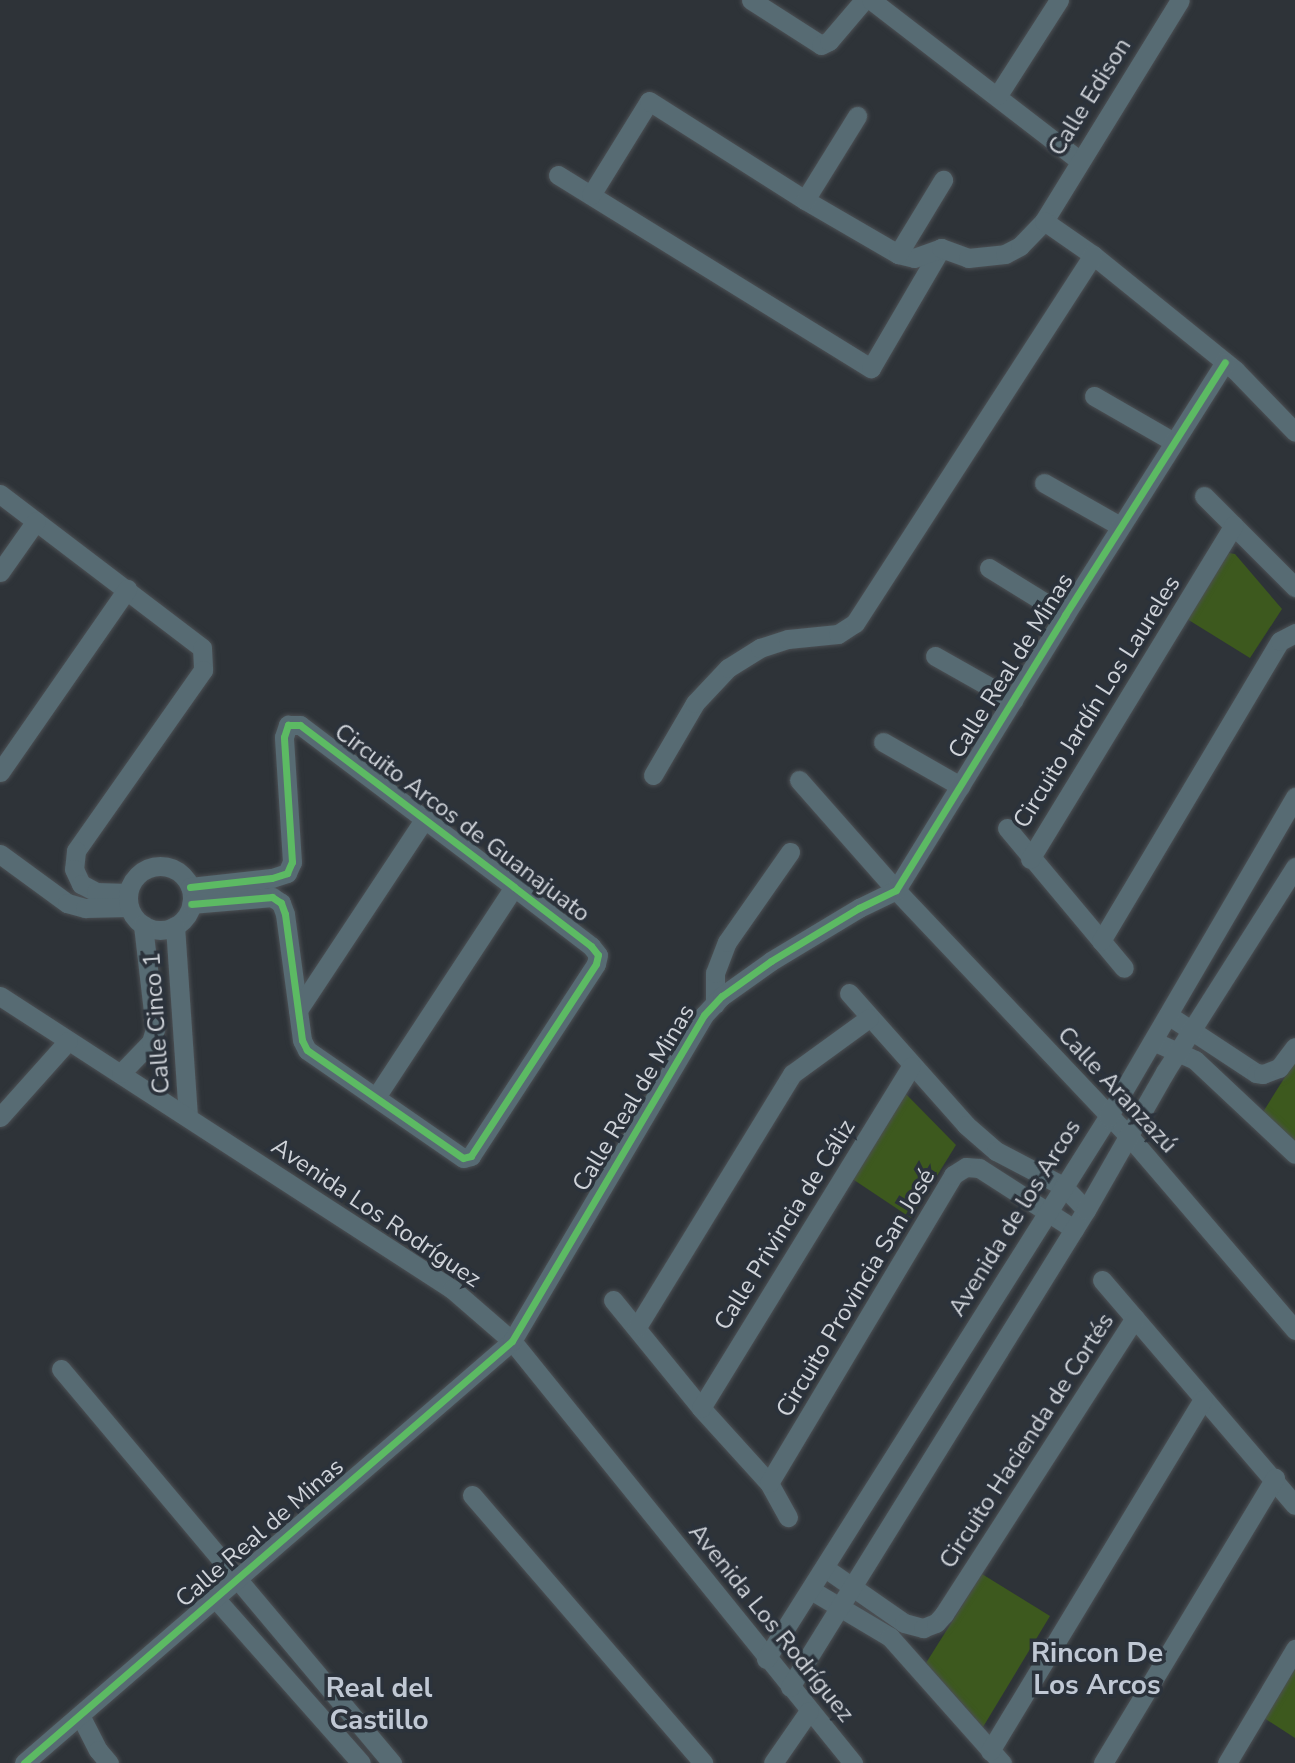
<!DOCTYPE html>
<html>
<head>
<meta charset="utf-8">
<style>
	body { margin:0 }
	#map { position:relative; width:1295px; height:1763px; overflow:hidden; background:#2e3338; font-family:"Nunito Sans",sans-serif }
	div>[style] { position:absolute }
	.green>* { inset:0; background:#3d591e }
	.roads { filter:drop-shadow(0 0 2px #4c5054) drop-shadow(0 0 2px #4c5054) }
	.minor>* { height:19px; margin:-9.5px; padding:0 9.5px; transform-origin:9.5px; border-radius:9.5px; background:#576b73 }
	.minor>.ring { margin:-9.5px; padding:0; box-sizing:content-box; background:none; border:19px solid #576b73; border-radius:50% }
	.cycleway>* { height:7px; margin:-3.5px; padding:0 3.5px; transform-origin:3.5px; border-radius:3.5px; background:#5cba63 }
	span { translate:-50% -50%; white-space:nowrap; text-align:center; line-height:1.15; -webkit-text-stroke:7px #2b323b; paint-order:stroke }
	.street-label { font-size:24px; color:#cfd3d9 }
	.quarter-label { font-size:28px; color:#c0c8d4; font-weight:700 }
</style>
</head>
<body>
<div id="map">
	<div class="green">
		<div style="clip-path:polygon(1229px 553px,1235px 554px,1282px 609px,1250px 658px,1187px 619px)"></div>
		<div style="clip-path:polygon(1295px 1061px,1295px 1147px,1263px 1112px)"></div>
		<div style="clip-path:polygon(904px 1092px,956px 1145px,911px 1218px,851px 1178px)"></div>
		<div style="clip-path:polygon(982px 1574px,1050px 1616px,983px 1727px,926px 1663px)"></div>
		<div style="clip-path:polygon(1295px 1669px,1295px 1738px,1264px 1718px)"></div>
	</div>
	<div class="roads">
		<div class="minor">
			<div style="left:751px;top:0;width:83px;rotate:32.7deg"></div>
			<div style="left:821px;top:45px;width:9px;rotate:-27deg"></div>
			<div style="left:829px;top:41px;width:54px;rotate:-49.5deg"></div>
			<div style="left:871px;top:0;width:262px;rotate:37.6deg"></div>
			<div style="left:998px;top:95px;width:113px;rotate:-57.3deg"></div>
			<div style="left:558px;top:175px;width:368px;rotate:31.7deg"></div>
			<div style="left:871px;top:368px;width:139px;rotate:-59.7deg"></div>
			<div style="left:591px;top:195px;width:110px;rotate:-58.3deg"></div>
			<div style="left:649px;top:101px;width:185px;rotate:32.4deg"></div>
			<div style="left:805px;top:200px;width:108px;rotate:30.1deg"></div>
			<div style="left:898px;top:254px;width:16px;rotate:14deg"></div>
			<div style="left:914px;top:258px;width:29px;rotate:-20deg"></div>
			<div style="left:941px;top:248px;width:29px;rotate:20deg"></div>
			<div style="left:968px;top:258px;width:37px;rotate:-6deg"></div>
			<div style="left:1005px;top:254px;width:17px;rotate:-28deg"></div>
			<div style="left:1020px;top:246px;width:35px;rotate:-46deg"></div>
			<div style="left:1044px;top:221px;width:259px;rotate:-58.4deg"></div>
			<div style="left:805px;top:200px;width:99px;rotate:-58.2deg"></div>
			<div style="left:1044px;top:221px;width:60px;rotate:34.8deg"></div>
			<div style="left:1093px;top:255px;width:183px;rotate:39deg"></div>
			<div style="left:1235px;top:370px;width:86px;rotate:45.9deg"></div>
			<div style="left:898px;top:254px;width:87px;rotate:-58.7deg"></div>
			<div style="left:1094px;top:396px;width:92px;rotate:29.9deg"></div>
			<div style="left:1044px;top:483px;width:87px;rotate:29.5deg"></div>
			<div style="left:0;top:494px;width:254px;rotate:37.3deg"></div>
			<div style="left:202px;top:648px;width:22px;rotate:87deg"></div>
			<div style="left:203px;top:670px;width:221px;rotate:125.1deg"></div>
			<div style="left:76px;top:851px;width:18px;rotate:96deg"></div>
			<div style="left:74px;top:869px;width:17px;rotate:65deg"></div>
			<div style="left:81px;top:884px;width:17px;rotate:28deg"></div>
			<div style="left:96px;top:892px;width:32px;rotate:2deg"></div>
			<div style="left:1204px;top:496px;width:129px;rotate:45deg"></div>
			<div style="left:989px;top:568px;width:89px;rotate:31.7deg"></div>
			<div style="left:0;top:572px;width:62px;rotate:-54.8deg"></div>
			<div style="left:935px;top:656px;width:90px;rotate:29.4deg"></div>
			<div style="left:883px;top:742px;width:89px;rotate:29.7deg"></div>
			<div style="left:0;top:772px;width:223px;rotate:-55.2deg"></div>
			<div style="left:653px;top:775px;width:83px;rotate:-59.7deg"></div>
			<div style="left:695px;top:703px;width:48px;rotate:-46.7deg"></div>
			<div style="left:728px;top:668px;width:38px;rotate:-32deg"></div>
			<div style="left:760px;top:648px;width:29px;rotate:-18deg"></div>
			<div style="left:788px;top:639px;width:50px;rotate:-5.7deg"></div>
			<div style="left:838px;top:634px;width:20px;rotate:-33deg"></div>
			<div style="left:855px;top:623px;width:438px;rotate:-57.1deg"></div>
			<div style="left:799px;top:780px;width:147px;rotate:48.6deg"></div>
			<div style="left:896px;top:890px;width:337px;rotate:46.6deg"></div>
			<div style="left:1128px;top:1135px;width:257px;rotate:49.4deg"></div>
			<div style="left:1007px;top:828px;width:182px;rotate:50.1deg"></div>
			<div style="left:0;top:854px;width:83px;rotate:36.2deg"></div>
			<div style="left:67px;top:903px;width:19px;rotate:16deg"></div>
			<div style="left:85px;top:908px;width:44px;rotate:-1.3deg"></div>
			<div style="left:1030px;top:859px;width:391px;rotate:-58.6deg"></div>
			<div class="ring" style="left:128px;top:866px;width:45px;height:45px"></div>
			<div style="left:190px;top:887px;width:82px;rotate:-6.3deg"></div>
			<div style="left:272px;top:878px;width:16px;rotate:-18deg"></div>
			<div style="left:287px;top:873px;width:12px;rotate:-66deg"></div>
			<div style="left:292px;top:862px;width:125px;rotate:-93.7deg"></div>
			<div style="left:284px;top:737px;width:13px;rotate:-72deg"></div>
			<div style="left:288px;top:725px;width:12px"></div>
			<div style="left:300px;top:725px;width:268px;rotate:37.1deg"></div>
			<div style="left:514px;top:887px;width:97px;rotate:37.5deg"></div>
			<div style="left:591px;top:946px;width:11px;rotate:52deg"></div>
			<div style="left:598px;top:955px;width:9px;rotate:103deg"></div>
			<div style="left:596px;top:964px;width:229px;rotate:123.1deg"></div>
			<div style="left:471px;top:1156px;width:8px;rotate:166deg"></div>
			<div style="left:463px;top:1158px;width:190px;rotate:-145.3deg"></div>
			<div style="left:307px;top:1050px;width:11px;rotate:-117deg"></div>
			<div style="left:302px;top:1040px;width:127px;rotate:-97.7deg"></div>
			<div style="left:285px;top:914px;width:12px;rotate:-110deg"></div>
			<div style="left:281px;top:903px;width:11px;rotate:-146deg"></div>
			<div style="left:272px;top:897px;width:81px;rotate:175.1deg"></div>
			<div style="left:175px;top:926px;width:191px;rotate:86.1deg"></div>
			<div style="left:1101px;top:941px;width:349px;rotate:-59.2deg"></div>
			<div style="left:1280px;top:641px;width:17px;rotate:-28deg"></div>
			<div style="left:849px;top:993px;width:176px;rotate:48.4deg"></div>
			<div style="left:966px;top:1125px;width:40px;rotate:41deg"></div>
			<div style="left:996px;top:1151px;width:76px;rotate:27.6deg"></div>
			<div style="left:1063px;top:1186px;width:33px;rotate:46deg"></div>
			<div style="left:0;top:996px;width:539px;rotate:32.95deg"></div>
			<div style="left:452px;top:1289px;width:79px;rotate:40.9deg"></div>
			<div style="left:512px;top:1341px;width:543px;rotate:51.06deg"></div>
			<div style="left:715px;top:1004px;width:31px;rotate:-90deg"></div>
			<div style="left:715px;top:973px;width:33px;rotate:-69deg"></div>
			<div style="left:727px;top:942px;width:110px;rotate:-55deg"></div>
			<div style="left:298px;top:1010px;width:230px;rotate:-56.5deg"></div>
			<div style="left:1168px;top:1015px;width:105px;rotate:33.4deg"></div>
			<div style="left:1256px;top:1073px;width:7px;rotate:8deg"></div>
			<div style="left:1263px;top:1074px;width:17px;rotate:-21deg"></div>
			<div style="left:1279px;top:1068px;width:26px;rotate:-53deg"></div>
			<div style="left:1153px;top:1041px;width:46px;rotate:24.3deg"></div>
			<div style="left:1195px;top:1060px;width:137px;rotate:43.2deg"></div>
			<div style="left:121px;top:1073px;width:43px;rotate:-45.9deg"></div>
			<div style="left:151px;top:1042px;width:14px;rotate:-73deg"></div>
			<div style="left:155px;top:1029px;width:105px;rotate:-96.6deg"></div>
			<div style="left:376px;top:1097px;width:251px;rotate:-56.7deg"></div>
			<div style="left:0;top:1117px;width:102px;rotate:-48.2deg"></div>
			<div style="left:1102px;top:1280px;width:296px;rotate:49.4deg"></div>
			<div style="left:613px;top:1300px;width:139px;rotate:50.8deg"></div>
			<div style="left:701px;top:1408px;width:101px;rotate:47.8deg"></div>
			<div style="left:769px;top:1483px;width:39px;rotate:61deg"></div>
			<div style="left:637px;top:1327px;width:297px;rotate:-58.5deg"></div>
			<div style="left:792px;top:1074px;width:95px;rotate:-36deg"></div>
			<div style="left:61px;top:1369px;width:515px;rotate:49.97deg"></div>
			<div style="left:701px;top:1408px;width:401px;rotate:-58.4deg"></div>
			<div style="left:769px;top:1483px;width:359px;rotate:-59.1deg"></div>
			<div style="left:953px;top:1175px;width:15px;rotate:-32deg"></div>
			<div style="left:966px;top:1167px;width:13px;rotate:4deg"></div>
			<div style="left:979px;top:1168px;width:113px;rotate:32.7deg"></div>
			<div style="left:472px;top:1495px;width:354px;rotate:49.2deg"></div>
			<div style="left:825px;top:1568px;width:96px;rotate:34.8deg"></div>
			<div style="left:904px;top:1623px;width:20px;rotate:15deg"></div>
			<div style="left:923px;top:1628px;width:14px;rotate:-21deg"></div>
			<div style="left:936px;top:1623px;width:12px;rotate:-48deg"></div>
			<div style="left:944px;top:1614px;width:352px;rotate:-57.2deg"></div>
			<div style="left:811px;top:1590px;width:92px;rotate:30.7deg"></div>
			<div style="left:890px;top:1637px;width:169px;rotate:48.4deg"></div>
			<div style="left:215px;top:1598px;width:220px;rotate:48.5deg"></div>
			<div style="left:766px;top:1659px;width:641px;rotate:-57.75deg"></div>
			<div style="left:1108px;top:1117px;width:371px;rotate:-59.7deg"></div>
			<div style="left:790px;top:1687px;width:561px;rotate:-58.18deg"></div>
			<div style="left:1086px;top:1210px;width:159px;rotate:-60.2deg"></div>
			<div style="left:1165px;top:1072px;width:243px;rotate:-57.6deg"></div>
			<div style="left:80px;top:1715px;width:39px;rotate:63deg"></div>
			<div style="left:98px;top:1750px;width:17px;rotate:50deg"></div>
			<div style="left:990px;top:1751px;width:411px;rotate:-58.8deg"></div>
			<div style="left:24px;top:1763px;width:645px;rotate:-40.85deg"></div>
			<div style="left:512px;top:1341px;width:378px;rotate:-59.5deg"></div>
			<div style="left:704px;top:1015px;width:26px;rotate:-47deg"></div>
			<div style="left:722px;top:996px;width:60px;rotate:-35.5deg"></div>
			<div style="left:771px;top:961px;width:103px;rotate:-31.1deg"></div>
			<div style="left:859px;top:908px;width:41px;rotate:-25.9deg"></div>
			<div style="left:896px;top:890px;width:323px;rotate:-58.4deg"></div>
			<div style="left:1065px;top:615px;width:299px;rotate:-57.7deg"></div>
			<div style="left:773px;top:1763px;width:63px;rotate:-55.3deg"></div>
			<div style="left:1103px;top:1763px;width:333px;rotate:-58.9deg"></div>
			<div style="left:1227px;top:1763px;width:133px;rotate:-59.2deg"></div>
		</div>
	</div>
	<div class="cycleway">
		<div style="left:190px;top:887px;width:82px;rotate:-6.3deg"></div>
		<div style="left:272px;top:878px;width:16px;rotate:-18deg"></div>
		<div style="left:287px;top:873px;width:12px;rotate:-66deg"></div>
		<div style="left:292px;top:862px;width:125px;rotate:-93.7deg"></div>
		<div style="left:284px;top:737px;width:13px;rotate:-72deg"></div>
		<div style="left:288px;top:725px;width:12px"></div>
		<div style="left:300px;top:725px;width:268px;rotate:37.1deg"></div>
		<div style="left:514px;top:887px;width:97px;rotate:37.5deg"></div>
		<div style="left:591px;top:946px;width:11px;rotate:52deg"></div>
		<div style="left:598px;top:955px;width:9px;rotate:103deg"></div>
		<div style="left:596px;top:964px;width:229px;rotate:123.1deg"></div>
		<div style="left:471px;top:1156px;width:8px;rotate:166deg"></div>
		<div style="left:463px;top:1158px;width:190px;rotate:-145.3deg"></div>
		<div style="left:307px;top:1050px;width:11px;rotate:-117deg"></div>
		<div style="left:302px;top:1040px;width:127px;rotate:-97.7deg"></div>
		<div style="left:285px;top:914px;width:12px;rotate:-110deg"></div>
		<div style="left:281px;top:903px;width:11px;rotate:-146deg"></div>
		<div style="left:272px;top:897px;width:81px;rotate:175.1deg"></div>
		<div style="left:24px;top:1763px;width:645px;rotate:-40.85deg"></div>
		<div style="left:512px;top:1341px;width:378px;rotate:-59.5deg"></div>
		<div style="left:704px;top:1015px;width:26px;rotate:-47deg"></div>
		<div style="left:722px;top:996px;width:60px;rotate:-35.5deg"></div>
		<div style="left:771px;top:961px;width:103px;rotate:-31.1deg"></div>
		<div style="left:859px;top:908px;width:41px;rotate:-25.9deg"></div>
		<div style="left:896px;top:890px;width:323px;rotate:-58.4deg"></div>
		<div style="left:1065px;top:615px;width:299px;rotate:-57.7deg"></div>
	</div>
	<div class="street-label">
		<span style="left:1090px;top:97px;rotate:-58deg">Calle Edison</span>
		<span style="left:1011px;top:666px;rotate:-58deg">Calle Real de Minas</span>
		<span style="left:1097px;top:702px;rotate:-58deg">Circuito Jardín Los Laureles</span>
		<span style="left:462px;top:823px;rotate:37deg">Circuito Arcos de Guanajuato</span>
		<span style="left:157px;top:1023px;rotate:-94deg">Calle Cinco 1</span>
		<span style="left:1117px;top:1090px;rotate:47deg">Calle Aranzazú</span>
		<span style="left:634px;top:1098px;rotate:-59deg">Calle Real de Minas</span>
		<span style="left:376px;top:1213px;rotate:34deg">Avenida Los Rodríguez</span>
		<span style="left:1015px;top:1218px;rotate:-58deg">Avenida de los Arcos</span>
		<span style="left:785px;top:1225px;rotate:-58deg">Calle Privincia de Cáliz</span>
		<span style="left:856px;top:1293px;rotate:-59deg">Circuito Provincia San José</span>
		<span style="left:1027px;top:1441px;rotate:-57deg">Circuito Hacienda de Cortés</span>
		<span style="left:260px;top:1533px;rotate:-41deg">Calle Real de Minas</span>
		<span style="left:771px;top:1623px;rotate:51deg">Avenida Los Rodríguez</span>
	</div>
	<div class="quarter-label">
		<span style="left:1097px;top:1669px">Rincon De<br>Los Arcos</span>
		<span style="left:379px;top:1704px">Real del<br>Castillo</span>
	</div>
</div>
</body>
</html>
